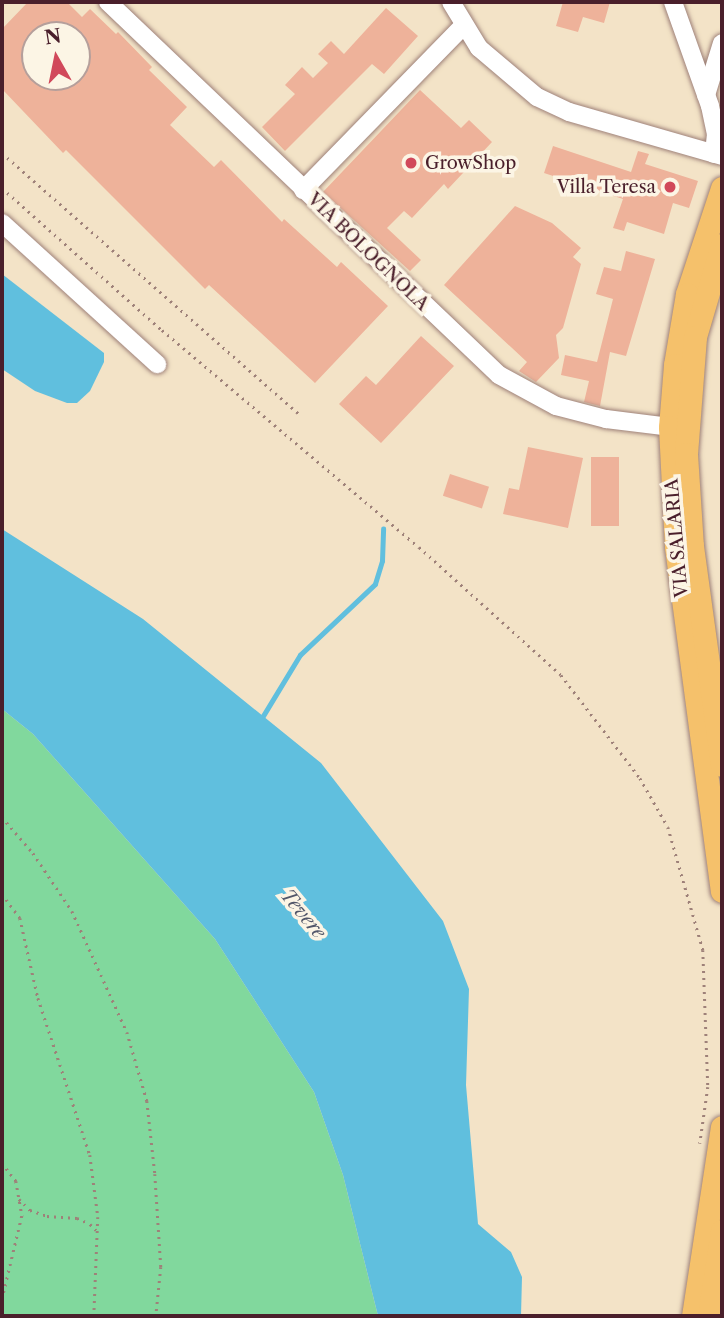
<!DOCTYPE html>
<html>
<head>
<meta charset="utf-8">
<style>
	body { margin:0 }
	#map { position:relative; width:724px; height:1318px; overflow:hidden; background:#f3e3c7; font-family:"Libre Caslon Text",serif }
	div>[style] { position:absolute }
	.green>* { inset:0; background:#81d89d }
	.water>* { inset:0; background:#60bfde }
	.stream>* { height:4.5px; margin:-2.25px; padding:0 2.25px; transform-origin:2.25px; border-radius:2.25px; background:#60bfde }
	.building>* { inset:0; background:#eeb29a; transform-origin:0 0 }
	.path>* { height:2.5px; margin-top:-1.25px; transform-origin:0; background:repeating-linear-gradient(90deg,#9e8179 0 2px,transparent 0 7px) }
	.roads { filter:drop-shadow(0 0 2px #9e8179) drop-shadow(0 0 2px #9e8179) }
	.minor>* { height:18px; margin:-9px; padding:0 9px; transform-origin:9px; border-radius:9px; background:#fff }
	.major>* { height:23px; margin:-11.5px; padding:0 11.5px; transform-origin:11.5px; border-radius:11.5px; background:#f5c16b }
	.dots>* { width:19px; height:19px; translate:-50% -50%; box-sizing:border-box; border:4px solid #fcf5e5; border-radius:50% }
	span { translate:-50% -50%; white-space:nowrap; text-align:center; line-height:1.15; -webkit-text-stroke:7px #fcf5e5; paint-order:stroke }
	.poi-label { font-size:18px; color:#4a1f2b }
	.left { translate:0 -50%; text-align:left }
	.right { translate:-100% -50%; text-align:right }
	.street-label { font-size:18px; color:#4a1f2b }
	.water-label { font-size:19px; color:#52576a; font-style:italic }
	.frame { position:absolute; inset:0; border:4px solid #4a1f2b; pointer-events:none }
	.north { position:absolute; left:21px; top:21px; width:70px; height:70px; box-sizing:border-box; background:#fcf5e5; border:2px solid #b59f9b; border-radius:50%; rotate:351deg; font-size:19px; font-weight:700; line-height:28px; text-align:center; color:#4a1f2b }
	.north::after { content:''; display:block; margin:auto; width:24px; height:32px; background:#d1495b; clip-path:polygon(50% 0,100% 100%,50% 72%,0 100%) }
</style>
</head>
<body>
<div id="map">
	<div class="green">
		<div style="clip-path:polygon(2px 709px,33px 734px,215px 939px,314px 1092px,343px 1175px,378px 1316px,2px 1316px)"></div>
	</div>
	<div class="water">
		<div style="clip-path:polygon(2px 274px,104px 353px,104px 362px,90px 391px,77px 403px,67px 403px,35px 391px,2px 369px)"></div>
		<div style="clip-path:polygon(2px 529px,143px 619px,321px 763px,443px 921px,469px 989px,466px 1085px,478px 1224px,511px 1252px,522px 1277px,521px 1316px,378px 1316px,343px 1175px,314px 1092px,215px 939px,33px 734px,2px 709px)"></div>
	</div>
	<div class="stream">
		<div style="left:263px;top:716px;width:71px;rotate:-58.8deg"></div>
		<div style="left:300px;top:655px;width:103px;rotate:-43.4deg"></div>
		<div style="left:375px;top:584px;width:24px;rotate:-73deg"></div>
		<div style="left:382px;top:561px;width:32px;rotate:-88deg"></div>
	</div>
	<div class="building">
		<div style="clip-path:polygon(evenodd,28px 2px,67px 2px,82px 17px,90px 9px,116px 34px,118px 32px,152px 67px,149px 70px,187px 107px,170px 125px,214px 167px,221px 160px,282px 222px,284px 219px,337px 267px,341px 262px,388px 306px,315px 383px,209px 285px,205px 289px,66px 150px,63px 153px,2px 89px,2px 29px,28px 2px,35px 35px,77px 35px,77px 77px,35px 77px,35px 35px)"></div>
		<div style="clip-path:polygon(563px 2px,610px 2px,604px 23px,583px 17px,578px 32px,556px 26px)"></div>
		<div style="clip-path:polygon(386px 8px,418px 36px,384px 74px,372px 64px,285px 151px,262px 127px,295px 94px,285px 85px,302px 67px,313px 78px,328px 63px,318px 54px,331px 41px,344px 54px)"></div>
		<div style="clip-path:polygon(420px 90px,461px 128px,469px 120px,492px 142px,448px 189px,444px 184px,412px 218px,404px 211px,387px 228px,421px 260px,410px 271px,323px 192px)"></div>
		<div style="clip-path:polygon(553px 146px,631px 172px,638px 151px,649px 154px,645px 164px,698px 181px,689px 208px,673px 203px,664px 234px,627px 222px,624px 231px,613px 228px,623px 199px,544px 173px)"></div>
		<div style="clip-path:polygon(515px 206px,552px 223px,581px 248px,573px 257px,581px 264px,563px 328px,556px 335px,559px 358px,536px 382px,519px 371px,527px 362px,444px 285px)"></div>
		<div style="clip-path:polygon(626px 251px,655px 259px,626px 356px,610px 352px,600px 406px,584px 402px,589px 381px,561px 375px,565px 355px,597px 362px,613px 299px,596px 294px,604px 267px,621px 271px)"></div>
		<div style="clip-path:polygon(421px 336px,454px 366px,381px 443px,339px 404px,366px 376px,376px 385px)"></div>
		<div style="clip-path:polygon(528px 447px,583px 458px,568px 528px,503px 514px,509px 488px,519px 490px)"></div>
		<div style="left:591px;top:457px;width:28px;height:69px"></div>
		<div style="left:450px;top:474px;width:41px;height:23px;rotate:18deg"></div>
	</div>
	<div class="path">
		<div style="left:2px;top:153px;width:397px;rotate:41.3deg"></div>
		<div style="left:2px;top:188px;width:214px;rotate:41.6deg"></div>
		<div style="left:162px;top:330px;width:336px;rotate:40.2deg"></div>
		<div style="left:419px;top:547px;width:191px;rotate:42deg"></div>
		<div style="left:561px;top:675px;width:130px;rotate:52.5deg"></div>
		<div style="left:640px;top:778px;width:56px;rotate:60.3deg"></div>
		<div style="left:668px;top:827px;width:128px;rotate:74.1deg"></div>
		<div style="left:703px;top:950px;width:137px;rotate:87.9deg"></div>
		<div style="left:708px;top:1087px;width:57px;rotate:98.1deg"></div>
		<div style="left:2px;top:817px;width:48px;rotate:49.3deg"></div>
		<div style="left:33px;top:853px;width:70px;rotate:56.1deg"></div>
		<div style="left:72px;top:911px;width:133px;rotate:65.6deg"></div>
		<div style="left:127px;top:1032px;width:72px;rotate:73.8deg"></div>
		<div style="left:147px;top:1101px;width:73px;rotate:83.7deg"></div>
		<div style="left:155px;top:1174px;width:93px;rotate:86.3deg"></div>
		<div style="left:161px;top:1267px;width:49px;rotate:95.8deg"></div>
		<div style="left:2px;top:894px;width:30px;rotate:53deg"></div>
		<div style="left:20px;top:918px;width:82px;rotate:77.3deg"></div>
		<div style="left:38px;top:998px;width:165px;rotate:71.7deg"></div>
		<div style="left:90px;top:1155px;width:63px;rotate:82.6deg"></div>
		<div style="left:98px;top:1217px;width:99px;rotate:92.3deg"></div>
		<div style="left:2px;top:1163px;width:23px;rotate:52deg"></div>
		<div style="left:16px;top:1181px;width:36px;rotate:80deg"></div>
		<div style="left:22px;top:1216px;width:86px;rotate:103.4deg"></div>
		<div style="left:19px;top:1199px;width:16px;rotate:45deg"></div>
		<div style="left:30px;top:1210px;width:18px;rotate:19deg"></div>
		<div style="left:47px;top:1216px;width:30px;rotate:4deg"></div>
		<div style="left:77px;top:1218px;width:14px;rotate:25deg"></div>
		<div style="left:90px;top:1224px;width:10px;rotate:45deg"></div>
	</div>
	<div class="roads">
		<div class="minor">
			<div style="left:108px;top:2px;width:540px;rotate:43.65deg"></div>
			<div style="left:499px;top:375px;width:65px;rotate:28.5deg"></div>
			<div style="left:556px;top:406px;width:52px;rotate:14.6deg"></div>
			<div style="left:606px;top:419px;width:64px;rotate:7.1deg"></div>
			<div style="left:451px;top:2px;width:54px;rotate:58.7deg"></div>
			<div style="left:479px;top:48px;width:76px;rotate:40.2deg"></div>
			<div style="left:537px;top:97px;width:35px;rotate:25deg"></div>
			<div style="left:569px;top:112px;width:159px;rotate:16deg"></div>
			<div style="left:673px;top:2px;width:110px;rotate:70.4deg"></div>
			<div style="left:710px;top:106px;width:29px;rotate:78deg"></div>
			<div style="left:716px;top:134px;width:20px;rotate:96deg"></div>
			<div style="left:706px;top:95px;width:54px;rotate:-72.9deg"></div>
			<div style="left:303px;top:190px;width:229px;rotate:-45.7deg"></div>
			<div style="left:2px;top:223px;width:210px;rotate:42.3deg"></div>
		</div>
		<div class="major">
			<div style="left:722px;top:188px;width:112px;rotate:108.3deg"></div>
			<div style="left:687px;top:294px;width:72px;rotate:99.6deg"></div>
			<div style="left:675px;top:365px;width:62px;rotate:94.6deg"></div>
			<div style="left:670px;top:427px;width:120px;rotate:87.1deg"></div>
			<div style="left:676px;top:547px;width:347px;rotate:82.4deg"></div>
			<div style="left:722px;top:245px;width:96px;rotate:106.4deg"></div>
			<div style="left:695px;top:337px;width:117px;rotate:94.4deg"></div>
			<div style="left:686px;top:454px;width:92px;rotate:86.3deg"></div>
			<div style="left:692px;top:546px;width:221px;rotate:82.2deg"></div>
			<div style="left:693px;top:1316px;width:191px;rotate:-81.3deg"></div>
			<div style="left:709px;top:1316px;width:86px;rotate:-81.3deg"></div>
		</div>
	</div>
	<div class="dots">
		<div style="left:411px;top:163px;background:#d1495b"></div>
		<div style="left:670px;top:187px;background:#d1495b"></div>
	</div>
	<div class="poi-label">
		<span class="left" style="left:425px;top:163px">GrowShop</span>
		<span class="right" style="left:656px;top:187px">Villa Teresa</span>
	</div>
	<div class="street-label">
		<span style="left:368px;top:252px;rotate:44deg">VIA BOLOGNOLA</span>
		<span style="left:677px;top:538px;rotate:-95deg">VIA SALARIA</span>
	</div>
	<div class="water-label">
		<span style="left:303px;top:914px;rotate:50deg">Tevere</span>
	</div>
	<div class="frame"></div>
	<div class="north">N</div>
</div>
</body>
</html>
